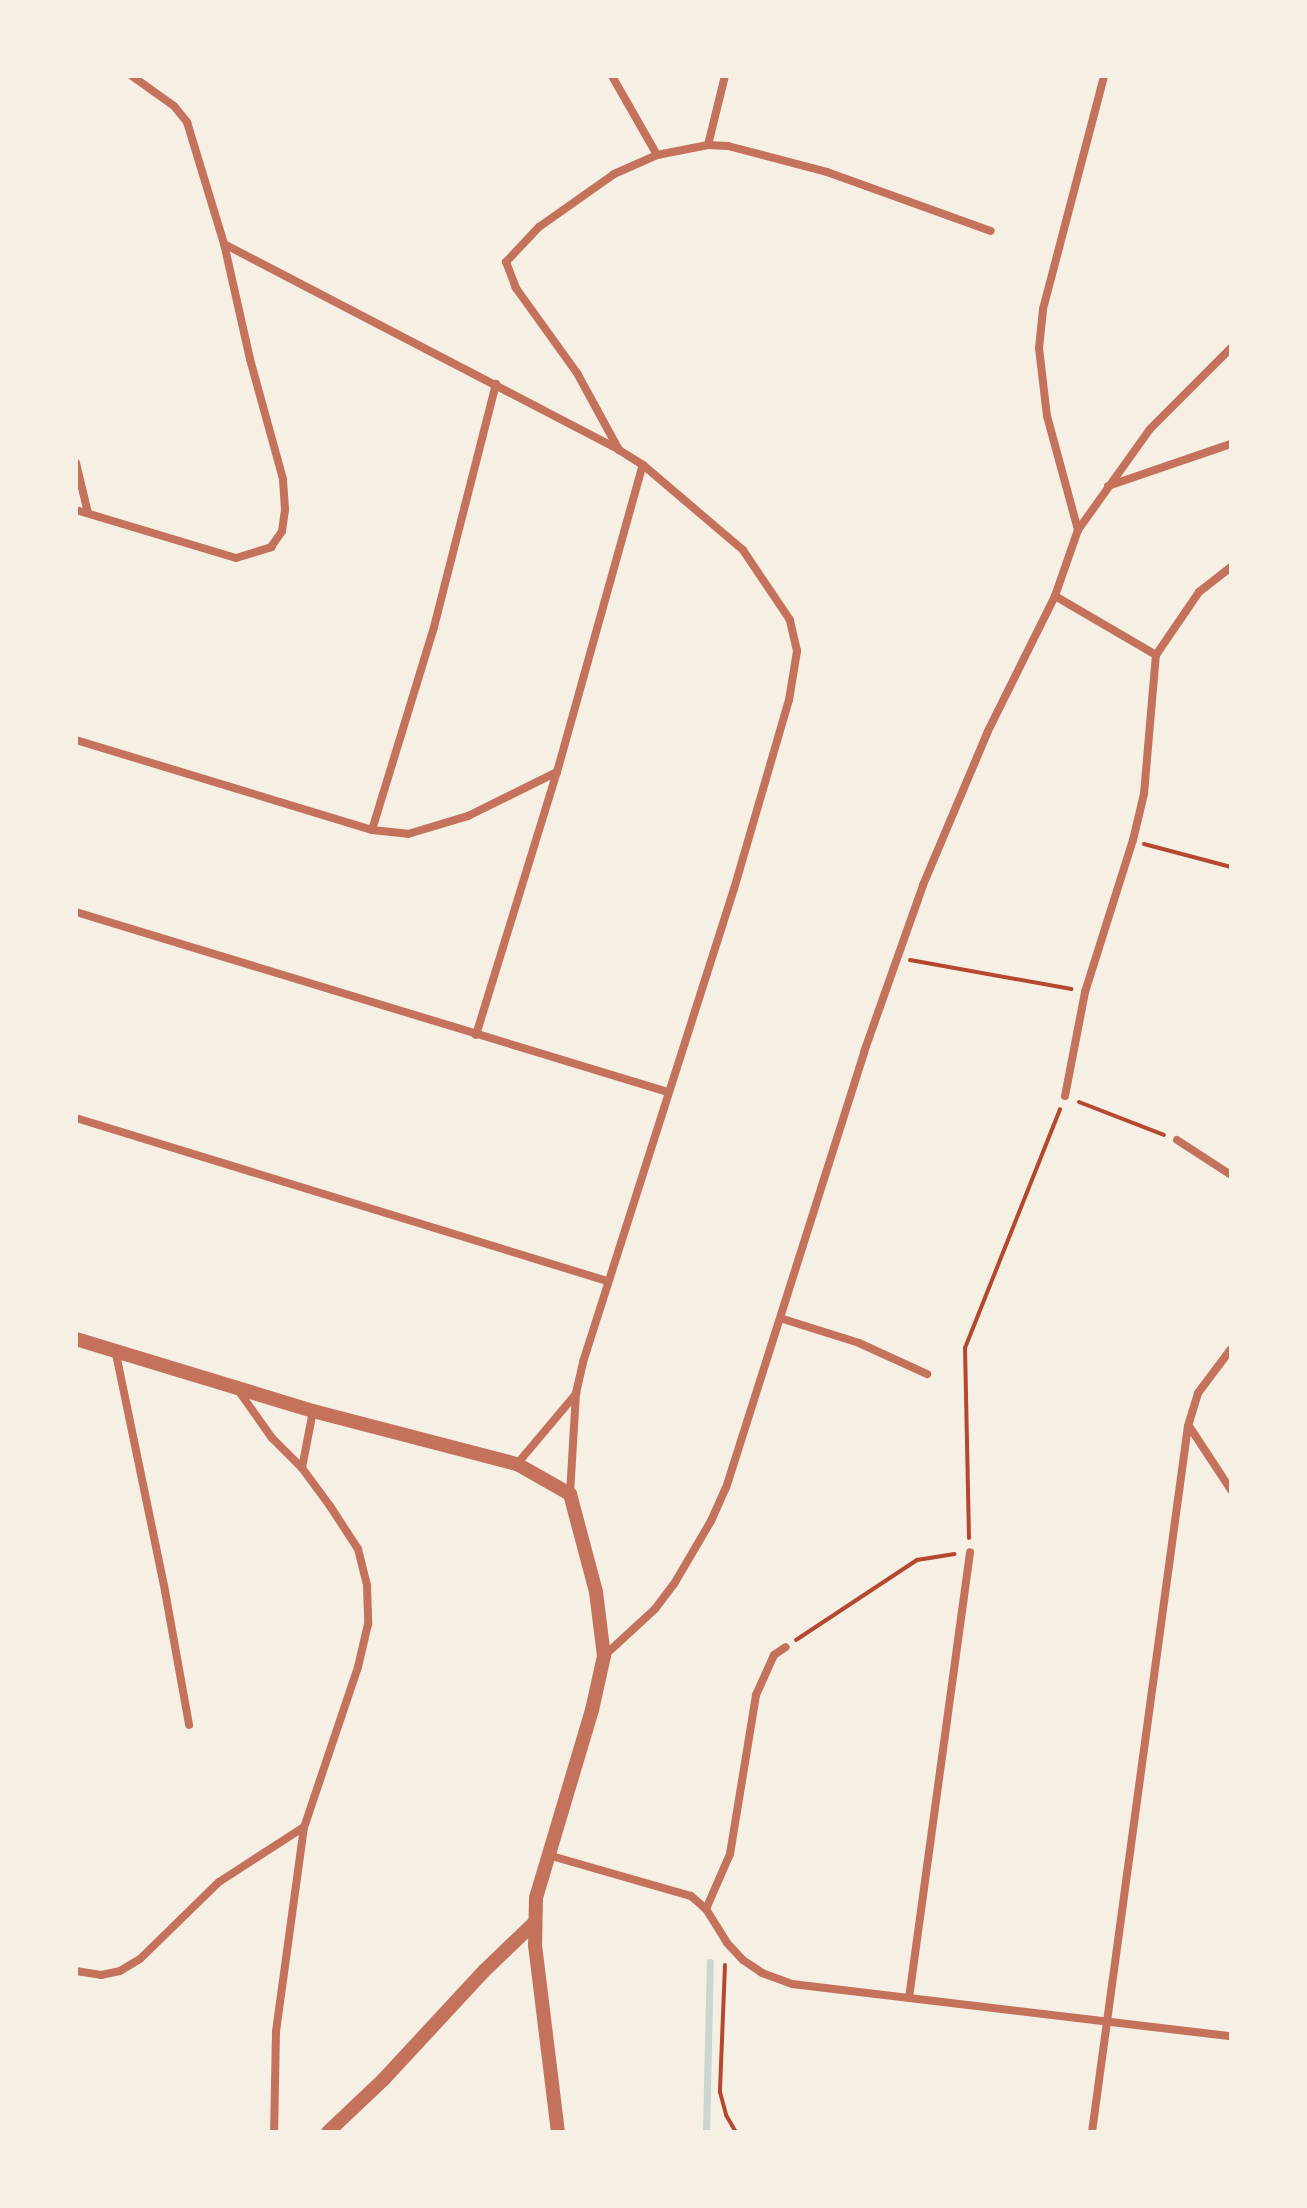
<!DOCTYPE html>
<html>
<head>
<meta charset="utf-8">
<style>
	body { margin:0 }
	#map { position:relative; width:1307px; height:2208px; overflow:hidden; background:#f6efe4; font-family:"IBM Plex Sans",sans-serif }
	div>[style] { position:absolute }
	.stream>* { height:7px; margin:-3.5px; padding:0 3.5px; transform-origin:3.5px; border-radius:3.5px; background:#c9d6d2 }
	.path>* { height:4px; margin:-2px; padding:0 2px; transform-origin:2px; border-radius:2px; background:#b5482f }
	.minor>* { height:8px; margin:-4px; padding:0 4px; transform-origin:4px; border-radius:4px; background:#c5725c }
	.tertiary>* { height:14px; margin:-7px; padding:0 7px; transform-origin:7px; border-radius:7px; background:#c5725c }
	span { translate:-50% -50%; white-space:nowrap; text-align:center; line-height:1.15; -webkit-text-stroke:6px #f6efe4; paint-order:stroke }
	.frame { position:absolute; inset:0; border:78px solid #f6efe4; pointer-events:none }
</style>
</head>
<body>
<div id="map">
	<div class="stream">
		<div style="left:706px;top:2132px;width:170px;rotate:-88.7deg"></div>
	</div>
	<div class="path">
		<div style="left:1144px;top:844px;width:90px;rotate:14.8deg"></div>
		<div style="left:910px;top:960px;width:164px;rotate:10.2deg"></div>
		<div style="left:1079px;top:1102px;width:91px;rotate:21.2deg"></div>
		<div style="left:969px;top:1538px;width:190px;rotate:-91.2deg"></div>
		<div style="left:965px;top:1348px;width:257px;rotate:-68.3deg"></div>
		<div style="left:796px;top:1640px;width:145px;rotate:-33.5deg"></div>
		<div style="left:917px;top:1560px;width:38px;rotate:-9deg"></div>
		<div style="left:725px;top:1965px;width:127px;rotate:92.3deg"></div>
		<div style="left:720px;top:2092px;width:24px;rotate:75deg"></div>
		<div style="left:726px;top:2115px;width:20px;rotate:60deg"></div>
	</div>
	<div class="minor">
		<div style="left:132px;top:76px;width:52px;rotate:35.5deg"></div>
		<div style="left:174px;top:106px;width:21px;rotate:51deg"></div>
		<div style="left:187px;top:122px;width:127px;rotate:73.1deg"></div>
		<div style="left:224px;top:244px;width:444px;rotate:27.5deg"></div>
		<div style="left:612px;top:76px;width:91px;rotate:60.3deg"></div>
		<div style="left:708px;top:145px;width:71px;rotate:-76.2deg"></div>
		<div style="left:76px;top:463px;width:51px;rotate:76.5deg"></div>
		<div style="left:1108px;top:486px;width:130px;rotate:-18.9deg"></div>
		<div style="left:76px;top:510px;width:167px;rotate:16.7deg"></div>
		<div style="left:236px;top:558px;width:37px;rotate:-17deg"></div>
		<div style="left:271px;top:547px;width:19px;rotate:-55deg"></div>
		<div style="left:282px;top:531px;width:22px;rotate:-82deg"></div>
		<div style="left:285px;top:509px;width:30px;rotate:-94deg"></div>
		<div style="left:283px;top:479px;width:124px;rotate:-105.4deg"></div>
		<div style="left:250px;top:359px;width:118px;rotate:-102.7deg"></div>
		<div style="left:1078px;top:530px;width:118px;rotate:-105.2deg"></div>
		<div style="left:1047px;top:416px;width:68px;rotate:-96.7deg"></div>
		<div style="left:1039px;top:348px;width:39px;rotate:-84deg"></div>
		<div style="left:1043px;top:309px;width:241px;rotate:-75.3deg"></div>
		<div style="left:1055px;top:596px;width:117px;rotate:30.3deg"></div>
		<div style="left:76px;top:740px;width:309px;rotate:16.9deg"></div>
		<div style="left:372px;top:830px;width:36px;rotate:6deg"></div>
		<div style="left:408px;top:834px;width:63px;rotate:-16.7deg"></div>
		<div style="left:468px;top:816px;width:99px;rotate:-26.3deg"></div>
		<div style="left:372px;top:830px;width:212px;rotate:-73deg"></div>
		<div style="left:434px;top:627px;width:251px;rotate:-75.7deg"></div>
		<div style="left:76px;top:912px;width:619px;rotate:16.91deg"></div>
		<div style="left:476px;top:1035px;width:275px;rotate:-72.9deg"></div>
		<div style="left:557px;top:772px;width:319px;rotate:-74.4deg"></div>
		<div style="left:1065px;top:1096px;width:106px;rotate:-79.1deg"></div>
		<div style="left:1085px;top:992px;width:159px;rotate:-72.5deg"></div>
		<div style="left:1133px;top:840px;width:47px;rotate:-76.6deg"></div>
		<div style="left:1144px;top:794px;width:140px;rotate:-85.1deg"></div>
		<div style="left:1156px;top:655px;width:76px;rotate:-55.7deg"></div>
		<div style="left:1199px;top:592px;width:41px;rotate:-38deg"></div>
		<div style="left:76px;top:1118px;width:555px;rotate:17.06deg"></div>
		<div style="left:1177px;top:1140px;width:64px;rotate:32.9deg"></div>
		<div style="left:783px;top:1319px;width:80px;rotate:17.5deg"></div>
		<div style="left:859px;top:1343px;width:75px;rotate:24.5deg"></div>
		<div style="left:115px;top:1349px;width:247px;rotate:78.3deg"></div>
		<div style="left:165px;top:1591px;width:136px;rotate:79.8deg"></div>
		<div style="left:238px;top:1390px;width:59px;rotate:54.7deg"></div>
		<div style="left:272px;top:1438px;width:42px;rotate:45deg"></div>
		<div style="left:302px;top:1468px;width:47px;rotate:53.6deg"></div>
		<div style="left:330px;top:1506px;width:51px;rotate:56.9deg"></div>
		<div style="left:358px;top:1549px;width:38px;rotate:76deg"></div>
		<div style="left:367px;top:1586px;width:38px;rotate:88deg"></div>
		<div style="left:368px;top:1624px;width:44px;rotate:103.1deg"></div>
		<div style="left:358px;top:1667px;width:169px;rotate:108.6deg"></div>
		<div style="left:304px;top:1827px;width:207px;rotate:97.8deg"></div>
		<div style="left:276px;top:2032px;width:100px;rotate:91.1deg"></div>
		<div style="left:1189px;top:1426px;width:77px;rotate:56.7deg"></div>
		<div style="left:517px;top:1464px;width:92px;rotate:-49.9deg"></div>
		<div style="left:302px;top:1468px;width:58px;rotate:-79.1deg"></div>
		<div style="left:570px;top:1494px;width:101px;rotate:-86.6deg"></div>
		<div style="left:576px;top:1393px;width:32px;rotate:-77deg"></div>
		<div style="left:583px;top:1362px;width:497px;rotate:-72.3deg"></div>
		<div style="left:734px;top:889px;width:197px;rotate:-73.8deg"></div>
		<div style="left:789px;top:700px;width:50px;rotate:-80.7deg"></div>
		<div style="left:797px;top:651px;width:32px;rotate:-103deg"></div>
		<div style="left:790px;top:620px;width:84px;rotate:-123.9deg"></div>
		<div style="left:743px;top:550px;width:131px;rotate:-139.6deg"></div>
		<div style="left:643px;top:465px;width:28px;rotate:-148deg"></div>
		<div style="left:619px;top:450px;width:88px;rotate:-118.6deg"></div>
		<div style="left:577px;top:373px;width:105px;rotate:-125.7deg"></div>
		<div style="left:516px;top:288px;width:28px;rotate:-111deg"></div>
		<div style="left:506px;top:262px;width:48px;rotate:-46.7deg"></div>
		<div style="left:539px;top:227px;width:92px;rotate:-35.2deg"></div>
		<div style="left:614px;top:174px;width:47px;rotate:-23.8deg"></div>
		<div style="left:657px;top:155px;width:52px;rotate:-11.1deg"></div>
		<div style="left:708px;top:145px;width:20px;rotate:3deg"></div>
		<div style="left:728px;top:146px;width:102px;rotate:14.7deg"></div>
		<div style="left:827px;top:172px;width:174px;rotate:19.8deg"></div>
		<div style="left:604px;top:1656px;width:69px;rotate:-42.7deg"></div>
		<div style="left:655px;top:1609px;width:31px;rotate:-53deg"></div>
		<div style="left:674px;top:1584px;width:73px;rotate:-59.6deg"></div>
		<div style="left:711px;top:1521px;width:36px;rotate:-66deg"></div>
		<div style="left:726px;top:1488px;width:457px;rotate:-72.4deg"></div>
		<div style="left:864px;top:1052px;width:177px;rotate:-70.5deg"></div>
		<div style="left:923px;top:885px;width:167px;rotate:-67.1deg"></div>
		<div style="left:988px;top:731px;width:151px;rotate:-63.6deg"></div>
		<div style="left:1055px;top:596px;width:70px;rotate:-70.8deg"></div>
		<div style="left:1078px;top:530px;width:124px;rotate:-54.5deg"></div>
		<div style="left:1150px;top:429px;width:115px;rotate:-45deg"></div>
		<div style="left:548px;top:1855px;width:149px;rotate:16deg"></div>
		<div style="left:691px;top:1896px;width:20px;rotate:41deg"></div>
		<div style="left:706px;top:1909px;width:40px;rotate:58deg"></div>
		<div style="left:727px;top:1943px;width:23px;rotate:47deg"></div>
		<div style="left:743px;top:1960px;width:23px;rotate:34deg"></div>
		<div style="left:762px;top:1973px;width:32px;rotate:20deg"></div>
		<div style="left:792px;top:1984px;width:442px;rotate:6.8deg"></div>
		<div style="left:706px;top:1909px;width:60px;rotate:-66.4deg"></div>
		<div style="left:730px;top:1854px;width:161px;rotate:-80.7deg"></div>
		<div style="left:756px;top:1695px;width:44px;rotate:-65.8deg"></div>
		<div style="left:774px;top:1655px;width:14px;rotate:-34deg"></div>
		<div style="left:76px;top:1971px;width:25px;rotate:9deg"></div>
		<div style="left:101px;top:1975px;width:19px;rotate:-12deg"></div>
		<div style="left:120px;top:1971px;width:23px;rotate:-31deg"></div>
		<div style="left:140px;top:1959px;width:110px;rotate:-44.3deg"></div>
		<div style="left:219px;top:1882px;width:101px;rotate:-32.9deg"></div>
		<div style="left:909px;top:1998px;width:450px;rotate:-82.2deg"></div>
		<div style="left:1092px;top:2132px;width:712px;rotate:-82.26deg"></div>
		<div style="left:1188px;top:1426px;width:34px;rotate:-73deg"></div>
		<div style="left:1198px;top:1393px;width:55px;rotate:-53.1deg"></div>
	</div>
	<div class="tertiary">
		<div style="left:76px;top:1339px;width:248px;rotate:16.9deg"></div>
		<div style="left:313px;top:1411px;width:211px;rotate:14.6deg"></div>
		<div style="left:517px;top:1464px;width:61px;rotate:29.5deg"></div>
		<div style="left:570px;top:1494px;width:101px;rotate:75.1deg"></div>
		<div style="left:596px;top:1592px;width:64px;rotate:82.9deg"></div>
		<div style="left:604px;top:1656px;width:55px;rotate:102.5deg"></div>
		<div style="left:592px;top:1710px;width:196px;rotate:106.6deg"></div>
		<div style="left:536px;top:1898px;width:47px;rotate:91.2deg"></div>
		<div style="left:535px;top:1945px;width:188px;rotate:83deg"></div>
		<div style="left:328px;top:2132px;width:76px;rotate:-43.4deg"></div>
		<div style="left:383px;top:2080px;width:149px;rotate:-47.2deg"></div>
		<div style="left:484px;top:1971px;width:69px;rotate:-43.8deg"></div>
	</div>
	<div class="frame"></div>
</div>
</body>
</html>
